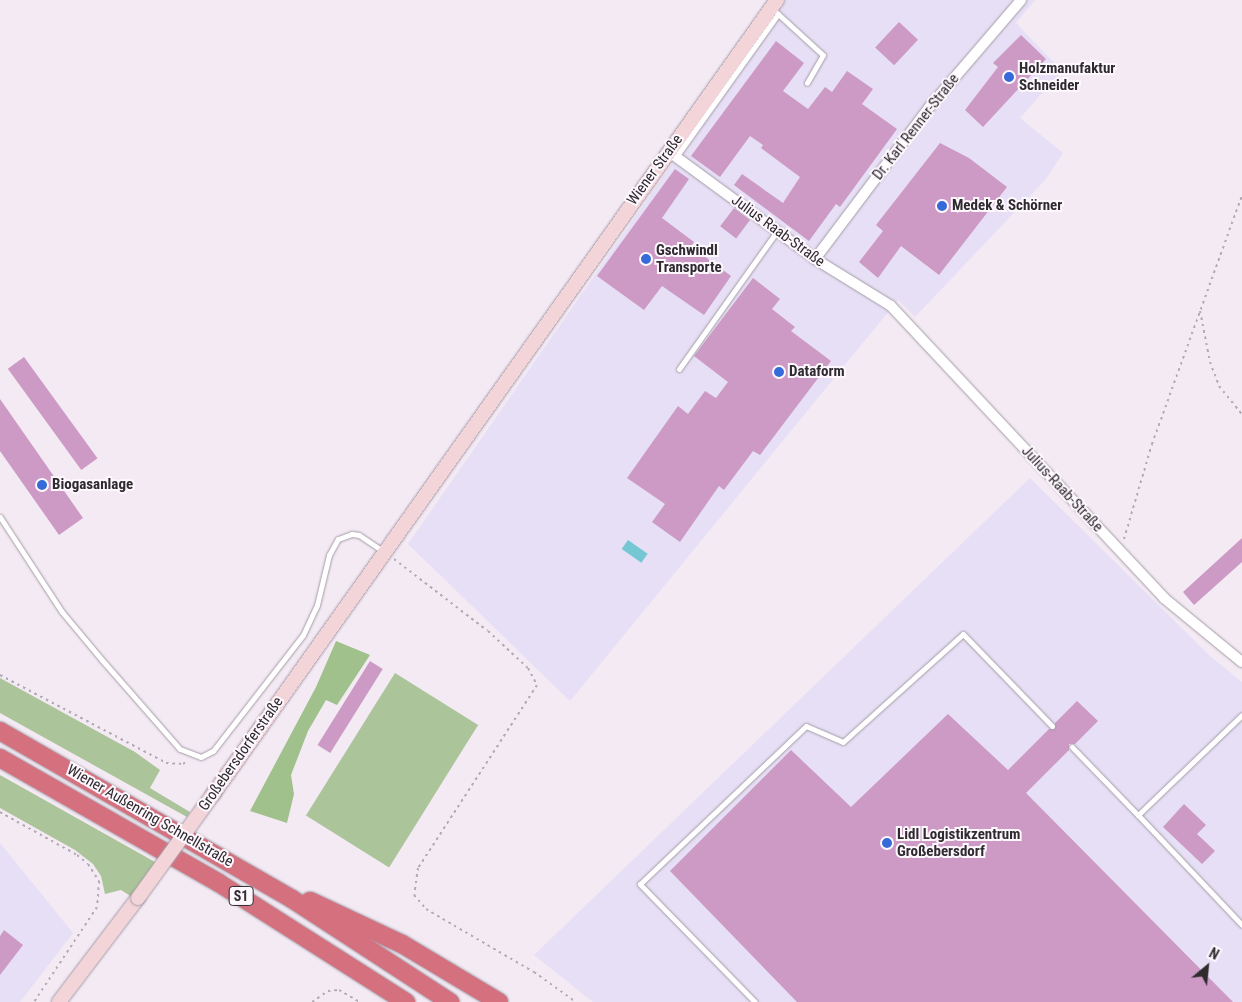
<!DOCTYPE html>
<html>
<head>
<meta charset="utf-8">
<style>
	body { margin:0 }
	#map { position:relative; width:1242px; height:1002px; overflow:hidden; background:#f3eaf4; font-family:"Roboto Condensed",sans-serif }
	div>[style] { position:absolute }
	.industrial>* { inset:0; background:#e6dff5 }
	.green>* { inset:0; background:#abc49a; transform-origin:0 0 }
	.forest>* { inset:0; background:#a0c18b }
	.water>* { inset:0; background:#75c7d4; transform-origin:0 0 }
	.building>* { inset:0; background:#cc9ac5; transform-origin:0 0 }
	.path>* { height:2px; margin-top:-1px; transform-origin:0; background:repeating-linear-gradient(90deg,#b2abb3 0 2.5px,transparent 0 6.5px) }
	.roads { filter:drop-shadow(0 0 1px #a59ca6) drop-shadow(0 0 1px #a59ca6) }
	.lane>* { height:5px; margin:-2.5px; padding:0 2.5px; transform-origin:2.5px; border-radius:2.5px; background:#fff }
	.street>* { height:10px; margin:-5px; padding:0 5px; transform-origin:5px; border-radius:5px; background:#fff }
	.secondary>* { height:14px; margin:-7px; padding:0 7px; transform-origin:7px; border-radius:7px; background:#f2d4d9 }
	.highway>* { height:18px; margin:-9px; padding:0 9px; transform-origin:9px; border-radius:9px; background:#d5717f }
	.bridges { filter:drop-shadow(0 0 1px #a59ca6) drop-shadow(0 0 1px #a59ca6) }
	.secondary-bridge>* { height:14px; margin:-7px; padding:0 7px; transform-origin:7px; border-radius:7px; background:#f2d4d9 }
	.dots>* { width:14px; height:14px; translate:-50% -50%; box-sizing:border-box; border:2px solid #fef8fe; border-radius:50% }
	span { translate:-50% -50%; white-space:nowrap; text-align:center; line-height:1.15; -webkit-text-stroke:4px #fef8fe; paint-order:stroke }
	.shield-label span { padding:1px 4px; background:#fef8fe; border:1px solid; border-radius:4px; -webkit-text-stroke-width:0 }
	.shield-label { font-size:14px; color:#2e2b2f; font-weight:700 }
	.poi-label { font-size:15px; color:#2e2b2f; font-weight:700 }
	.left { translate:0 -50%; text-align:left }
	.street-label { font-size:15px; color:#2e2b2f }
	.north { position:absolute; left:1182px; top:942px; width:50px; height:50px; -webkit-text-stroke:4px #fef8fe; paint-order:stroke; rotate:28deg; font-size:14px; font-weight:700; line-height:20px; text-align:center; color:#2e2b2f }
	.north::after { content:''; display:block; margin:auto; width:18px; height:22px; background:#2e2b2f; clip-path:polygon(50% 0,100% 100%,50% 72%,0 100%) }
</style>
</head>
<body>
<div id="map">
	<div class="industrial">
		<div style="clip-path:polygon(786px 0,1035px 0,1016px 23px,1062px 71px,1020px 118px,1063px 153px,1045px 180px,915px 317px,898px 300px,570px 701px,408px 544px)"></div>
		<div style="clip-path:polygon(1030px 478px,1210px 656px,1242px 682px,1242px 1002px,593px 1002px,534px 955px)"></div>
		<div style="clip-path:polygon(0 843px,73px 933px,20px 1002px,0 1002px)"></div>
	</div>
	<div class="green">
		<div style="left:395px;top:673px;width:98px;height:168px;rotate:32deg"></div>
		<div style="clip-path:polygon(0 678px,135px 752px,160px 770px,150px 788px,190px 812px,187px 817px,0 713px)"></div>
		<div style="clip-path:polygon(0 775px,155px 862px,132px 897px,121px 890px,105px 894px,101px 876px,93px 864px,75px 850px,0 808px)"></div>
	</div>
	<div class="forest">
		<div style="clip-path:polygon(336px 641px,370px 655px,337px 705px,326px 700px,308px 731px,291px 775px,294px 794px,287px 823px,250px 811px,316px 687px)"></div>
	</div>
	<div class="water">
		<div style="left:628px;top:540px;width:24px;height:11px;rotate:35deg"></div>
	</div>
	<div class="building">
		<div style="left:899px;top:22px;width:26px;height:35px;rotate:43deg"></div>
		<div style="clip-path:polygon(1021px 35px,1046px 59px,983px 127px,965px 110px,998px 67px,993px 63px)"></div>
		<div style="clip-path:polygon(776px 41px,804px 63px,783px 91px,808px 109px,825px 87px,832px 92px,847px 71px,873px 89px,862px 104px,897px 129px,840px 207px,836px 204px,809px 241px,734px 185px,742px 174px,783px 203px,800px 177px,761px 148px,763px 145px,750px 136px,720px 177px,691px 156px)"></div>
		<div style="clip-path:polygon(940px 143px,969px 158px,1007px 187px,939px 275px,901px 246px,878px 278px,859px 262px,883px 231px,876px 225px)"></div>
		<div style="clip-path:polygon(675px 169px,689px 179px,662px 218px,694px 242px,691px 246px,731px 276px,704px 315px,662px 286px,644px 310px,597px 276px)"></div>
		<div style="left:734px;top:208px;width:20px;height:23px;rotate:37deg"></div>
		<div style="clip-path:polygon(753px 278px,780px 299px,772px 309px,795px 327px,791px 331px,831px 361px,760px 455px,753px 451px,724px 490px,719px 486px,680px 542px,652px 522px,665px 504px,627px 478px,678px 406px,688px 414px,705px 391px,716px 398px,728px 382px,694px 356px)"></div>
		<div style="left:24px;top:357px;width:125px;height:20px;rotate:54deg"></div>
		<div style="clip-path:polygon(0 399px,83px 518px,59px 535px,0 451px)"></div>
		<div style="clip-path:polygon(1242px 538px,1242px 562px,1194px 605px,1183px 592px)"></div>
		<div style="left:370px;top:661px;width:15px;height:99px;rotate:32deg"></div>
		<div style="clip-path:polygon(1077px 701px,1098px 721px,1075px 744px,1069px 744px,1069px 750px,1026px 793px,1233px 1002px,797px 1002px,670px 871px,791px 750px,851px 807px,948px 714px,1008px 770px,1049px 729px,1055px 729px,1055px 723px)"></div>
		<div style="clip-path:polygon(1184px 804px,1206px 825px,1197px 834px,1215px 851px,1202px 864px,1163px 827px)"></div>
		<div style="clip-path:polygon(4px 930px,23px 945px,0 975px,0 936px)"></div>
	</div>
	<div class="path">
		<div style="left:1200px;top:311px;width:52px;rotate:78.9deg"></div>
		<div style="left:1210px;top:362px;width:26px;rotate:69deg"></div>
		<div style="left:1219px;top:386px;width:36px;rotate:51deg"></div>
		<div style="left:1124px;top:539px;width:99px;rotate:-73.6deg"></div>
		<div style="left:1152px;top:444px;width:264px;rotate:-70.1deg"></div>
		<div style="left:394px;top:559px;width:118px;rotate:37.5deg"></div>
		<div style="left:488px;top:631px;width:54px;rotate:42.8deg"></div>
		<div style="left:528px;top:668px;width:19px;rotate:62deg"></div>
		<div style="left:537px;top:685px;width:218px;rotate:123deg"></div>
		<div style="left:418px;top:868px;width:27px;rotate:98deg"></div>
		<div style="left:414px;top:895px;width:18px;rotate:49deg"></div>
		<div style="left:426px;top:909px;width:125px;rotate:30.3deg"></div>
		<div style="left:534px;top:972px;width:52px;rotate:35.5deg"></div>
		<div style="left:0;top:675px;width:188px;rotate:27.9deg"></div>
		<div style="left:166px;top:763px;width:17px;rotate:3deg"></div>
		<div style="left:183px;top:764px;width:5px;rotate:-37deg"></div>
		<div style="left:0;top:812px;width:88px;rotate:29.2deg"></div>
		<div style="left:77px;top:855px;width:14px;rotate:39deg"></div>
		<div style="left:88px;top:864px;width:20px;rotate:57deg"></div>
		<div style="left:99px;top:881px;width:26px;rotate:94deg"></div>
		<div style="left:97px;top:907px;width:114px;rotate:123.6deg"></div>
		<div style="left:312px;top:1002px;width:19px;rotate:-35deg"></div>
		<div style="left:328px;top:991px;width:11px;rotate:-5deg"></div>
		<div style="left:339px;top:990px;width:24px;rotate:30deg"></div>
	</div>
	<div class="roads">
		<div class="lane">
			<div style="left:777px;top:13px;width:62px;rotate:42.4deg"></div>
			<div style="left:823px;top:55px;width:32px;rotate:120deg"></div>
			<div style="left:676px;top:157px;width:176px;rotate:-54.5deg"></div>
			<div style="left:679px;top:369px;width:169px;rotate:-54.6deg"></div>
			<div style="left:0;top:517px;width:113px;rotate:56.9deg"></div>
			<div style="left:62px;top:612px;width:62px;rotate:50.2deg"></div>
			<div style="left:102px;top:660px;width:118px;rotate:48.8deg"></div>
			<div style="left:180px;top:749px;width:22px;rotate:21deg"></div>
			<div style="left:201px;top:757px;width:13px;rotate:-27deg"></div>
			<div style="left:213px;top:751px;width:147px;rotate:-52.2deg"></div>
			<div style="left:303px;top:635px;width:33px;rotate:-65deg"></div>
			<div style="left:317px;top:605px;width:51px;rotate:-76.5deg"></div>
			<div style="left:329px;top:555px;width:18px;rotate:-61deg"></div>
			<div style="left:338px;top:539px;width:15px;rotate:-20deg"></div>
			<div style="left:352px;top:534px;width:7px;rotate:8deg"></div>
			<div style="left:359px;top:535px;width:29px;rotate:34deg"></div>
			<div style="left:1072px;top:747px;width:95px;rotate:45.9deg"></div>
			<div style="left:1138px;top:815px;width:144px;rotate:-43.9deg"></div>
			<div style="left:1138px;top:815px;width:151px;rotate:46.6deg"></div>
			<div style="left:755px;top:1002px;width:165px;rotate:-134.3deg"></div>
			<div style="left:640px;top:884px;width:229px;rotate:-43.6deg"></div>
			<div style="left:806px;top:726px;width:40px;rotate:23.4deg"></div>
			<div style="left:843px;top:742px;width:161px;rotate:-42deg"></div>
			<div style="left:963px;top:634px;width:128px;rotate:45.9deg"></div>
		</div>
		<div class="street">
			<div style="left:668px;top:151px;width:182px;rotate:36.3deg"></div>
			<div style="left:815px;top:259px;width:89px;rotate:31.7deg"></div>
			<div style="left:891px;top:306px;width:400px;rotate:46.9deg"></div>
			<div style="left:1164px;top:598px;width:101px;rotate:39.4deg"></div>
			<div style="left:815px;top:259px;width:194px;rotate:-53deg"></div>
			<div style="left:932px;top:104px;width:137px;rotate:-49.4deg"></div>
		</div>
		<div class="secondary">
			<div style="left:214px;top:793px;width:973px;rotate:-54.63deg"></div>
			<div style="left:59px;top:1002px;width:131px;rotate:-52.8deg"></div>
		</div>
		<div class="highway">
			<div style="left:0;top:731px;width:337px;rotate:29.9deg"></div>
			<div style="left:292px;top:899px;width:189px;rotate:33.1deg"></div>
			<div style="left:0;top:758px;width:252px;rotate:29.7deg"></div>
			<div style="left:219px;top:883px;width:222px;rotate:32.5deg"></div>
			<div style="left:310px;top:901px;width:102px;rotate:25.1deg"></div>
			<div style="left:402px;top:944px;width:113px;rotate:30.9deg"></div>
		</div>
	</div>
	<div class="bridges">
		<div class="secondary-bridge">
			<div style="left:138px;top:898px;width:130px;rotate:-54.1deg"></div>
		</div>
	</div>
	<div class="dots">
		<div style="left:1009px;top:77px;background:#366ad9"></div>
		<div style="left:942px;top:206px;background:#366ad9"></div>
		<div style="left:646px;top:259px;background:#366ad9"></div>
		<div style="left:779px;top:372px;background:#366ad9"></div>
		<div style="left:42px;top:485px;background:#366ad9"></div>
		<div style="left:887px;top:843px;background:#366ad9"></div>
	</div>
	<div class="shield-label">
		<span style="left:241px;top:896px">S1</span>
	</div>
	<div class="poi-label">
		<span class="left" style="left:1019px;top:77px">Holzmanufaktur<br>Schneider</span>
		<span class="left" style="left:952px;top:206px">Medek &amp; Schörner</span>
		<span class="left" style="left:656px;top:259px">Gschwindl<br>Transporte</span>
		<span class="left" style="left:789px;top:372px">Dataform</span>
		<span class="left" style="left:52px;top:485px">Biogasanlage</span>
		<span class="left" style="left:897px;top:843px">Lidl Logistikzentrum<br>Großebersdorf</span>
	</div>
	<div class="street-label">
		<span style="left:916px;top:127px;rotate:-52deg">Dr. Karl Renner-Straße</span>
		<span style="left:655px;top:170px;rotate:-54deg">Wiener Straße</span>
		<span style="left:778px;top:231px;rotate:36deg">Julius Raab-Straße</span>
		<span style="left:1062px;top:489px;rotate:47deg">Julius-Raab-Straße</span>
		<span style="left:241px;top:754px;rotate:-55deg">Großebersdorferstraße</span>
		<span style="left:150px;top:816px;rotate:30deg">Wiener Außenring Schnellstraße</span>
	</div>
	<div class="north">N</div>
</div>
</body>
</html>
